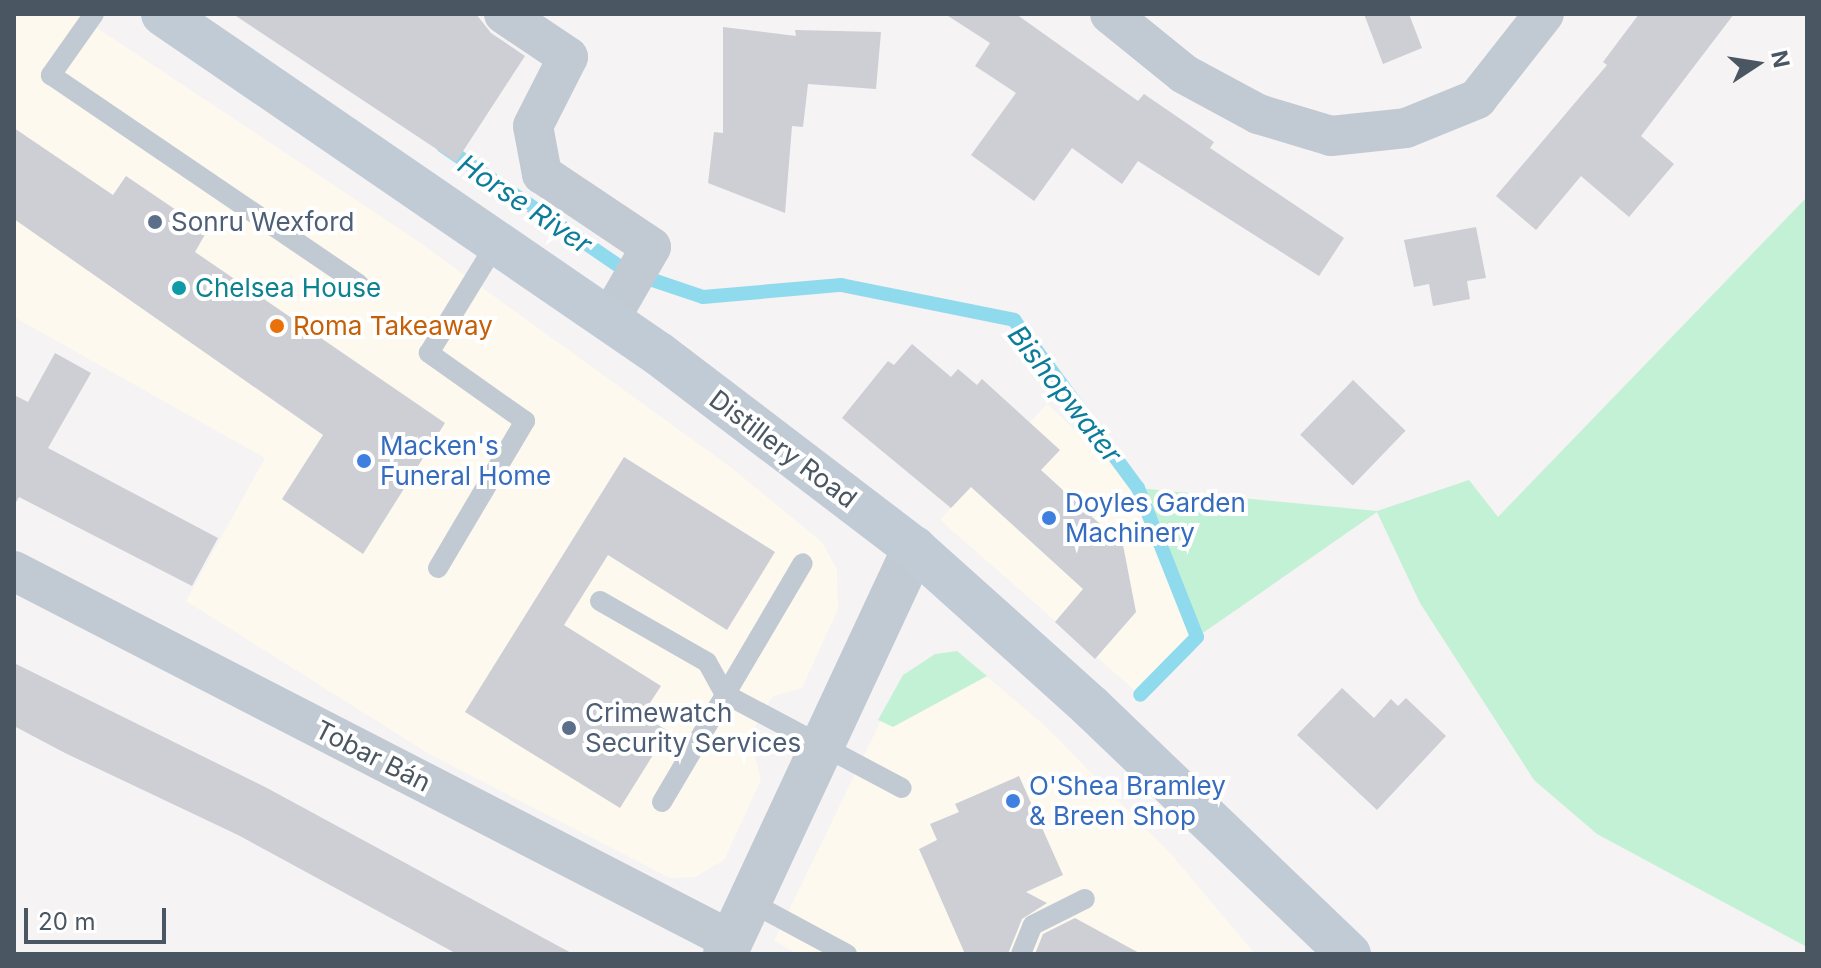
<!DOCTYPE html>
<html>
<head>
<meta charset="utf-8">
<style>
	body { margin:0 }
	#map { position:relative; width:1821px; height:968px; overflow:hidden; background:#f5f3f3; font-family:Inter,sans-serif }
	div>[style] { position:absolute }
	.commercial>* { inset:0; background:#fdf9ef }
	.green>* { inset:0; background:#c3f1d5 }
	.stream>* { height:14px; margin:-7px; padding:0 7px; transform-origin:7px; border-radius:7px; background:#90daee }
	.building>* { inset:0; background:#cdcfd5; transform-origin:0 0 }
	.service>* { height:20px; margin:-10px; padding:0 10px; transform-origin:10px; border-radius:10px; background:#c1cad2 }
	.minor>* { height:40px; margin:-20px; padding:0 20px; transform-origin:20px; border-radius:20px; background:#c1cad2 }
	.tertiary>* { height:44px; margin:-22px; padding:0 22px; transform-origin:22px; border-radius:22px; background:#c1cad2 }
	.secondary>* { height:44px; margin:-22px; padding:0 22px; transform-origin:22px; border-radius:22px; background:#c1cbd6 }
	.dots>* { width:22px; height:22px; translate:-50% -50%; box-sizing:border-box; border:4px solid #fff; border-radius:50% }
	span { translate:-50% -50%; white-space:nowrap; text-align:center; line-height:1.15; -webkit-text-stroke:8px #fff; paint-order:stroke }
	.service-label { font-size:26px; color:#4e5e75 }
	.left { translate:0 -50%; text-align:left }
	.culture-label { font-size:26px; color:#0d838f }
	.food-label { font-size:26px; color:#c56008 }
	.shop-label { font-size:26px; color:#366cbe }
	.street-label { font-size:26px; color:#4a5661 }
	.water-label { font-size:28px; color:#0c7c9b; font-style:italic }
	.frame { position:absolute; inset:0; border:16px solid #4a5661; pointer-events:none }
	.north { position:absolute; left:1717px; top:24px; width:80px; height:80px; -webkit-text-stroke:6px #fff; paint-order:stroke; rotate:78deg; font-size:22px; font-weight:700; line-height:32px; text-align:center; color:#4a5661 }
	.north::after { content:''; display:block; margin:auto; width:28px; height:36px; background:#4a5661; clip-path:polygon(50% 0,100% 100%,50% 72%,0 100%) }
	.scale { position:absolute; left:24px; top:908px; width:142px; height:36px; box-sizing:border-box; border:4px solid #4a5661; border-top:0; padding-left:10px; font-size:24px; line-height:28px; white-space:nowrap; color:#4a5661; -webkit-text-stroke:6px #fff; paint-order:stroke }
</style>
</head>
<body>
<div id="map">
	<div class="commercial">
		<div style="clip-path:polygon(14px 14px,76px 14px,412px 237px,729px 466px,822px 542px,837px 570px,838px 609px,802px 688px,773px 696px,750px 736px,761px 780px,724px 860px,695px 877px,670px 878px,431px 755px,186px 601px,265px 458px,14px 317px)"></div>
		<div style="clip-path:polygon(1047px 404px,1138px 488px,1197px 637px,1140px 695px,940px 520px)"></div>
		<div style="clip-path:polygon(957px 651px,1044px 725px,1171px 854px,1255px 954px,798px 954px,774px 941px,903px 675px,935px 654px)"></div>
	</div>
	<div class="green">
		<div style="clip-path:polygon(1807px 197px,1807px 947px,1597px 834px,1534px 780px,1420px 603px,1377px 512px,1197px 637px,1138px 488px,1377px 511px,1469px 480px,1498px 517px)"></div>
		<div style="clip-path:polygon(957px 651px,987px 676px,893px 727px,878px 720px,903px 675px,935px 654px)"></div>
	</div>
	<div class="stream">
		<div style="left:443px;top:146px;width:222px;rotate:34.3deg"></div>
		<div style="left:626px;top:271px;width:81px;rotate:18.7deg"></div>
		<div style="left:703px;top:297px;width:139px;rotate:-5deg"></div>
		<div style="left:841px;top:285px;width:177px;rotate:11.4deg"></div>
		<div style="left:1014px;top:320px;width:209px;rotate:53.6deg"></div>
		<div style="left:1138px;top:488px;width:160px;rotate:68.4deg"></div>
		<div style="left:1197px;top:637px;width:81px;rotate:134.5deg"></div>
	</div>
	<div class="building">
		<div style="clip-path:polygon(233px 14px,476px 14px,491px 33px,525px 56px,456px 162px)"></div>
		<div style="clip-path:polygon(945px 14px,1016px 14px,1138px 101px,1144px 94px,1214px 142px,1210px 148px,1344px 238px,1319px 276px,1138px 161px,1122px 184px,1072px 148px,1034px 201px,971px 155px,1016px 93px,975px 66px,990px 43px)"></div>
		<div style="clip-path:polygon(1364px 14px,1409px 14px,1422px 48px,1383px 64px)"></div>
		<div style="clip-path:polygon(1639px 14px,1734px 14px,1641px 136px,1674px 164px,1629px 217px,1581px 176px,1536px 230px,1496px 196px,1607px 65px,1603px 62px)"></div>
		<div style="clip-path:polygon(723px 27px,796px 36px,795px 30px,881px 32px,876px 89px,808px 84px,803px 127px,792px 126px,785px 213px,708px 183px,714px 132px,723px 133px)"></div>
		<div style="clip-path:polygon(14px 128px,113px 195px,126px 176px,207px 231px,195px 252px,445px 423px,363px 554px,282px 499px,323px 435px,14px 219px)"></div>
		<div style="clip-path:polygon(1476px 227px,1486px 278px,1467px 281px,1470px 299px,1433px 306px,1429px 284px,1414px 287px,1404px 240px)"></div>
		<div style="clip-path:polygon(912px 344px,951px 377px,958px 369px,977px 385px,982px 379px,1060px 450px,1041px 470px,1123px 545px,1136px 612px,1095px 659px,1055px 622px,1083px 589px,971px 487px,951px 508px,842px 418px,888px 361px,894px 365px)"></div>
		<div style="clip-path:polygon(55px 353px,91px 373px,48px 448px,218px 538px,192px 586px,19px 497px,14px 506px,14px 395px,28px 402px)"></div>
		<div style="left:1353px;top:380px;width:73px;height:76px;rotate:44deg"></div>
		<div style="clip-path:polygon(624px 457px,775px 552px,727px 630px,608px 555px,564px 625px,661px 686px,642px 715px,668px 731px,620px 808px,465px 712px)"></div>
		<div style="clip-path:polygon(14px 663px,267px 788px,573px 954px,457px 954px,238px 835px,65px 753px,14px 726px)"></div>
		<div style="clip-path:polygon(1342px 688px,1374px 718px,1391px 699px,1398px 706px,1406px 698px,1446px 736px,1377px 810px,1297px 735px)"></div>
		<div style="clip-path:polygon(1019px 776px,1063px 875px,1026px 892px,1047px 903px,1022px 919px,1008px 954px,965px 954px,919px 849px,937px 840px,930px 824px,959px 812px,955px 804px)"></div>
		<div style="clip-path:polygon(1075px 918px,1141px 954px,1035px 954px,1043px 934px)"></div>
	</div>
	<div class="service">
		<div style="left:94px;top:14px;width:75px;rotate:125.2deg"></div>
		<div style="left:51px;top:75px;width:372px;rotate:34.2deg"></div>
		<div style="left:438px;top:568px;width:171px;rotate:-59.4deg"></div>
		<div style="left:525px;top:421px;width:118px;rotate:-144.7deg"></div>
		<div style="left:429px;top:353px;width:130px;rotate:-58.5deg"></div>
		<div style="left:600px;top:601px;width:123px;rotate:29.7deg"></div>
		<div style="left:707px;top:662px;width:37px;rotate:61deg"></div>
		<div style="left:725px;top:694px;width:200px;rotate:28deg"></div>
		<div style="left:662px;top:802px;width:277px;rotate:-59.5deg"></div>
		<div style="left:750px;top:902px;width:110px;rotate:28.2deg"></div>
		<div style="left:1021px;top:954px;width:31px;rotate:-68deg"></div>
		<div style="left:1033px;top:925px;width:58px;rotate:-26.6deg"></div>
	</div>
	<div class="minor">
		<div style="left:504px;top:14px;width:77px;rotate:33.9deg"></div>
		<div style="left:568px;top:57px;width:77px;rotate:116.9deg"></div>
		<div style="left:533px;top:126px;width:49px;rotate:79.4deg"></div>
		<div style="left:542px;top:174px;width:131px;rotate:33.8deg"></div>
		<div style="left:651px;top:247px;width:84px;rotate:119.9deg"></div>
		<div style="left:1110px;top:14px;width:95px;rotate:39deg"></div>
		<div style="left:1184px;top:74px;width:84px;rotate:28.4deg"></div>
		<div style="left:1258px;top:114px;width:76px;rotate:16.8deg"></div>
		<div style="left:1331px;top:136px;width:75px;rotate:-6.1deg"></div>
		<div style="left:1406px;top:128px;width:77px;rotate:-22.2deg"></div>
		<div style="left:1477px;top:99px;width:108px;rotate:-51.8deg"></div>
		<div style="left:14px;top:571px;width:808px;rotate:27.26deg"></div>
	</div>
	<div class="tertiary">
		<div style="left:725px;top:954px;width:448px;rotate:-65deg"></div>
	</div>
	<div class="secondary">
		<div style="left:163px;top:14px;width:601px;rotate:34.43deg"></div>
		<div style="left:659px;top:354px;width:320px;rotate:37.3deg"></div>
		<div style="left:914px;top:548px;width:237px;rotate:41.9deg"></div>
		<div style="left:1090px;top:706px;width:359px;rotate:43.8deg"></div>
	</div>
	<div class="dots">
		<div style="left:155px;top:222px;background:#5c6f8a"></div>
		<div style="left:179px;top:288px;background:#0f9aa8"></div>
		<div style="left:277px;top:326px;background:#e8710a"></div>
		<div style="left:364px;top:461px;background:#3f7fe0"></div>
		<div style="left:1049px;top:518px;background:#3f7fe0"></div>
		<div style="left:569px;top:728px;background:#5c6f8a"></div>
		<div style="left:1013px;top:801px;background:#3f7fe0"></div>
	</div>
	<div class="service-label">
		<span class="left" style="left:171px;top:222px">Sonru Wexford</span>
		<span class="left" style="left:585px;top:728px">Crimewatch<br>Security Services</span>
	</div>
	<div class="culture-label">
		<span class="left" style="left:195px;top:288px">Chelsea House</span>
	</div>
	<div class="food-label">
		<span class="left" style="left:293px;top:326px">Roma Takeaway</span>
	</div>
	<div class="shop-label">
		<span class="left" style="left:380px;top:461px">Macken's<br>Funeral Home</span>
		<span class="left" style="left:1065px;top:518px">Doyles Garden<br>Machinery</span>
		<span class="left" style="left:1029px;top:801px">O'Shea Bramley<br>&amp; Breen Shop</span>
	</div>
	<div class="street-label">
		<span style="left:783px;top:449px;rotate:37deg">Distillery Road</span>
		<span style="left:373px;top:756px;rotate:27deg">Tobar Bán</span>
	</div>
	<div class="water-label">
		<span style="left:525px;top:204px;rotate:34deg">Horse River</span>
		<span style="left:1065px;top:394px;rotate:52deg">Bishopwater</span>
	</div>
	<div class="frame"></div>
	<div class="north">N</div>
	<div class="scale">20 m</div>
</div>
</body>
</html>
